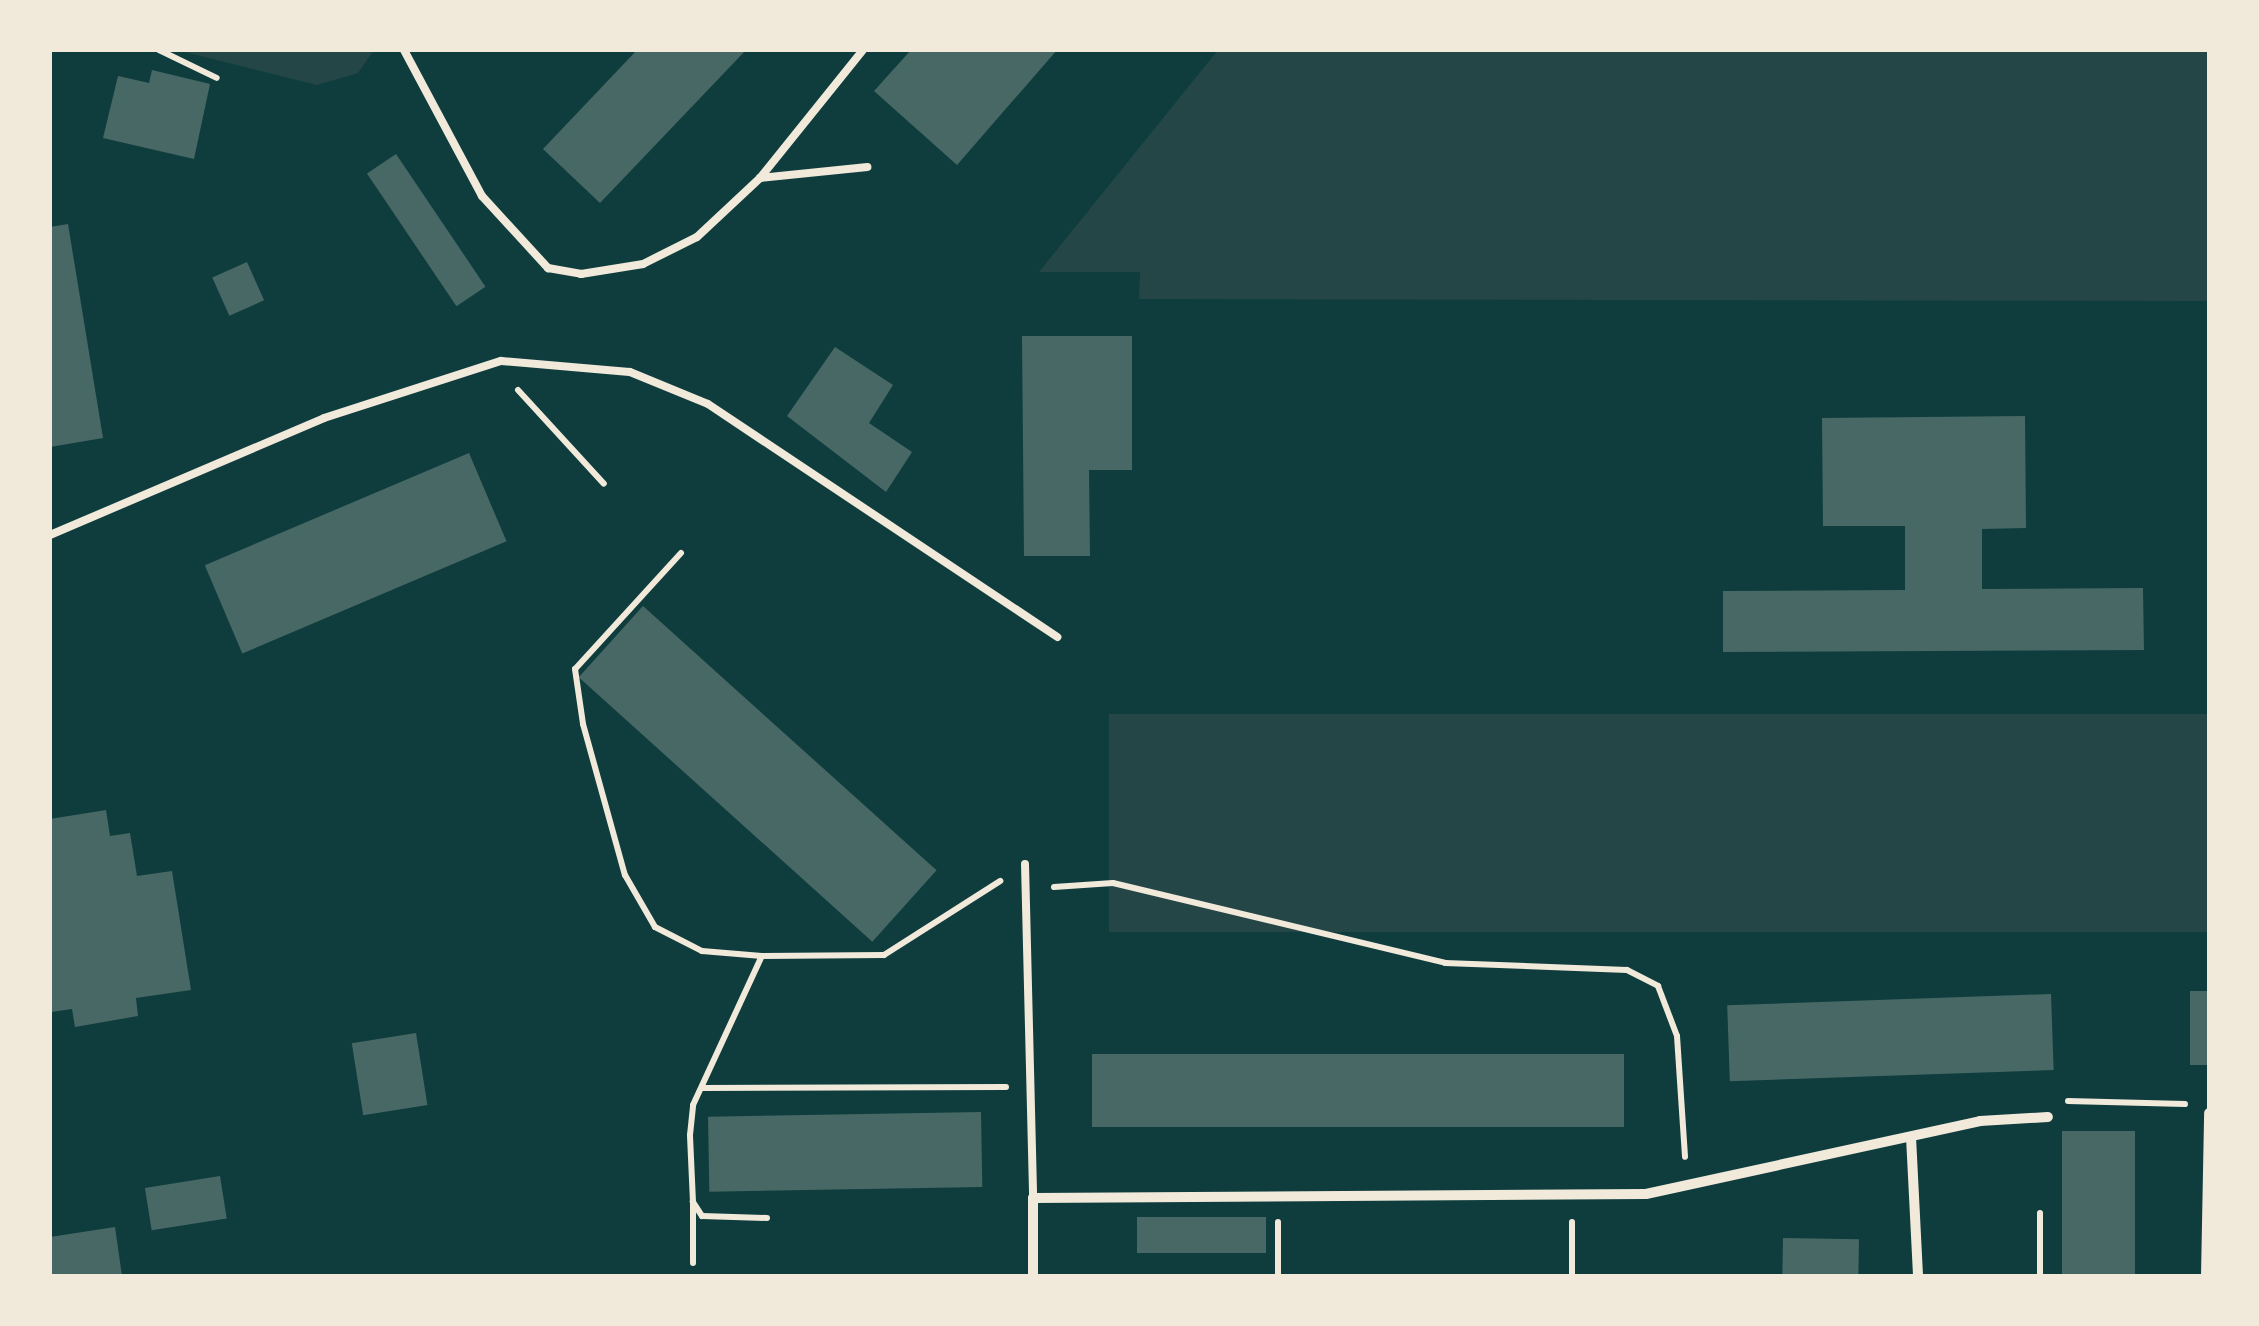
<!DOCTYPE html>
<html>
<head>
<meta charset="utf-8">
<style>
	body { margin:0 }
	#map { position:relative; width:2259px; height:1326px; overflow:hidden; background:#0f3d3e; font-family:"Playfair Display",serif }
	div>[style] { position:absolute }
	.green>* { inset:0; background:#244646; transform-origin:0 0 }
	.building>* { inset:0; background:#486865; transform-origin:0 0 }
	.path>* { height:6px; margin:-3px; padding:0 3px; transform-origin:3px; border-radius:3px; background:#f1e9da }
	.service>* { height:8px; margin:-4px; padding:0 4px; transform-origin:4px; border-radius:4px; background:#f1e9da }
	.minor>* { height:10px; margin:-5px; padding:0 5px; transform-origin:5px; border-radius:5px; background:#f1e9da }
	span { translate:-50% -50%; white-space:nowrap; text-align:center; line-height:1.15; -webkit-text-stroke:8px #f1e9da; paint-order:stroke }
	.frame { position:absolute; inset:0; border:52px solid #f1e9da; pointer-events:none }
</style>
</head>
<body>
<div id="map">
	<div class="green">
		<div style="clip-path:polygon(177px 50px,374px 50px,358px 73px,317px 85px)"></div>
		<div style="clip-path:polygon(1218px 50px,2209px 50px,2209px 301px,1139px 299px,1140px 272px,1039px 272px)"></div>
		<div style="left:2209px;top:714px;width:218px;height:1100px;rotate:90deg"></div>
	</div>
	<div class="building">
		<div style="clip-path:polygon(637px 50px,746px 50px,600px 203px,543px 149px)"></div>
		<div style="clip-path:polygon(911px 50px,1057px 50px,957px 165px,874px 91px)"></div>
		<div style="clip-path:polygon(152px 70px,210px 84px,194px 159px,103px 138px,118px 76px,149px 83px)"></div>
		<div style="left:396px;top:154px;width:160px;height:35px;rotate:56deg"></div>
		<div style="clip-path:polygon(68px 224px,103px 438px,50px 447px,50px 227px)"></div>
		<div style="left:247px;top:262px;width:42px;height:38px;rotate:66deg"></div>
		<div style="clip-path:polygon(1022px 336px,1132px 336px,1132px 470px,1089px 470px,1090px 556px,1024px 556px)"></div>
		<div style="clip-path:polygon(835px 347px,893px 385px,869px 423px,912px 452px,886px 492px,787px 416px)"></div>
		<div style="clip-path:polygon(2025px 416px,2026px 528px,1982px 529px,1982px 589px,2143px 588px,2144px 650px,1723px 652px,1723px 591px,1905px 590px,1905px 526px,1823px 526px,1822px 418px)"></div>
		<div style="left:469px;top:453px;width:96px;height:287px;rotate:67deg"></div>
		<div style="left:643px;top:606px;width:395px;height:96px;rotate:42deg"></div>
		<div style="clip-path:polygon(106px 810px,110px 836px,130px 833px,137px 876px,172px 871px,191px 990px,136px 998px,138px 1016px,75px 1027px,72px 1009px,51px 1012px,50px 1004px,50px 819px)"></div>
		<div style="left:2190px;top:991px;width:19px;height:74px"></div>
		<div style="left:2051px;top:994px;width:76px;height:324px;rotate:88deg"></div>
		<div style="left:416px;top:1033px;width:73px;height:65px;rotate:81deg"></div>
		<div style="left:1624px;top:1054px;width:73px;height:532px;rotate:90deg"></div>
		<div style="left:981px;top:1112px;width:75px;height:273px;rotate:89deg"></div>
		<div style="left:2062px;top:1131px;width:73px;height:145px"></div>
		<div style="left:220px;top:1176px;width:43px;height:76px;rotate:81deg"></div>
		<div style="left:1137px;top:1217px;width:129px;height:36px"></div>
		<div style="clip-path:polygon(115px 1227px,122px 1276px,50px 1276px,50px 1237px)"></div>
		<div style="left:1783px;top:1238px;width:76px;height:38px;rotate:1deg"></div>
	</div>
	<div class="path">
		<div style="left:159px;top:50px;width:64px;rotate:25.8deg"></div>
		<div style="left:518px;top:390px;width:127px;rotate:47.5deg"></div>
		<div style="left:681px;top:553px;width:157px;rotate:132.4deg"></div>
		<div style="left:575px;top:669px;width:56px;rotate:81.7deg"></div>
		<div style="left:583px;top:724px;width:157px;rotate:74.5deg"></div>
		<div style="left:625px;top:875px;width:60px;rotate:60deg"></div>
		<div style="left:655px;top:927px;width:53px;rotate:27.1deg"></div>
		<div style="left:702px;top:951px;width:60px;rotate:4.8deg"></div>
		<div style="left:1054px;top:887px;width:59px;rotate:-3.9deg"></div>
		<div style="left:1113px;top:883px;width:342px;rotate:13.5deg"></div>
		<div style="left:1445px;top:963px;width:182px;rotate:2.2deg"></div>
		<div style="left:1627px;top:970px;width:35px;rotate:27deg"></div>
		<div style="left:1658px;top:986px;width:53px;rotate:69.2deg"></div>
		<div style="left:1677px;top:1036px;width:121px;rotate:86.2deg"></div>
		<div style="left:702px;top:1088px;width:304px;rotate:-0.2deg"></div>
		<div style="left:2068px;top:1101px;width:117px;rotate:1.5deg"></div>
		<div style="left:2040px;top:1213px;width:63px;rotate:90deg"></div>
		<div style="left:767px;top:1218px;width:65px;rotate:-178.2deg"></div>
		<div style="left:702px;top:1216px;width:17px;rotate:-123deg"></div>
		<div style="left:693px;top:1202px;width:67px;rotate:-92.6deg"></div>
		<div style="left:690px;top:1135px;width:30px;rotate:-84deg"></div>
		<div style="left:693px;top:1105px;width:164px;rotate:-65.2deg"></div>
		<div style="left:762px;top:956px;width:122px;rotate:-0.5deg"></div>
		<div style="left:884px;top:955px;width:138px;rotate:-32.5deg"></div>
		<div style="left:693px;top:1263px;width:60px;rotate:-90deg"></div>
		<div style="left:1278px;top:1276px;width:54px;rotate:-90deg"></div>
		<div style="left:1572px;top:1276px;width:54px;rotate:-90deg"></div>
	</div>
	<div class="service">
		<div style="left:404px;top:50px;width:166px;rotate:61.9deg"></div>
		<div style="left:482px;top:196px;width:98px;rotate:47.5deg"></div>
		<div style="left:548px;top:268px;width:34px;rotate:10deg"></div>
		<div style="left:581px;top:274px;width:63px;rotate:-9.2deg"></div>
		<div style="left:643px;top:264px;width:60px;rotate:-26.6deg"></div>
		<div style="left:697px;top:237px;width:86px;rotate:-43.1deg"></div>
		<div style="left:760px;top:178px;width:164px;rotate:-51.2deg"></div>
		<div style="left:760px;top:178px;width:108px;rotate:-5.9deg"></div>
		<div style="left:50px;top:535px;width:298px;rotate:-23.1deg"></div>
		<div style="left:324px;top:418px;width:186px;rotate:-17.9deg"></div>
		<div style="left:501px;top:361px;width:129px;rotate:4.9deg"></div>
		<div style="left:630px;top:372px;width:84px;rotate:22.3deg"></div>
		<div style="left:708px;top:404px;width:420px;rotate:33.7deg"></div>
		<div style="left:1025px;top:864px;width:334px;rotate:88.6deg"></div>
	</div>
	<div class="minor">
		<div style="left:1911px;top:1137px;width:139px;rotate:87.1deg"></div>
		<div style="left:1033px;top:1276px;width:78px;rotate:-90deg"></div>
		<div style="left:1033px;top:1198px;width:613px;rotate:-0.37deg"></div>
		<div style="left:1646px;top:1194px;width:342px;rotate:-12.3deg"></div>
		<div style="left:1980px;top:1121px;width:68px;rotate:-3.4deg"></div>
		<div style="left:2206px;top:1276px;width:163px;rotate:-88.9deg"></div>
	</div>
	<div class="frame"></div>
</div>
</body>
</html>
